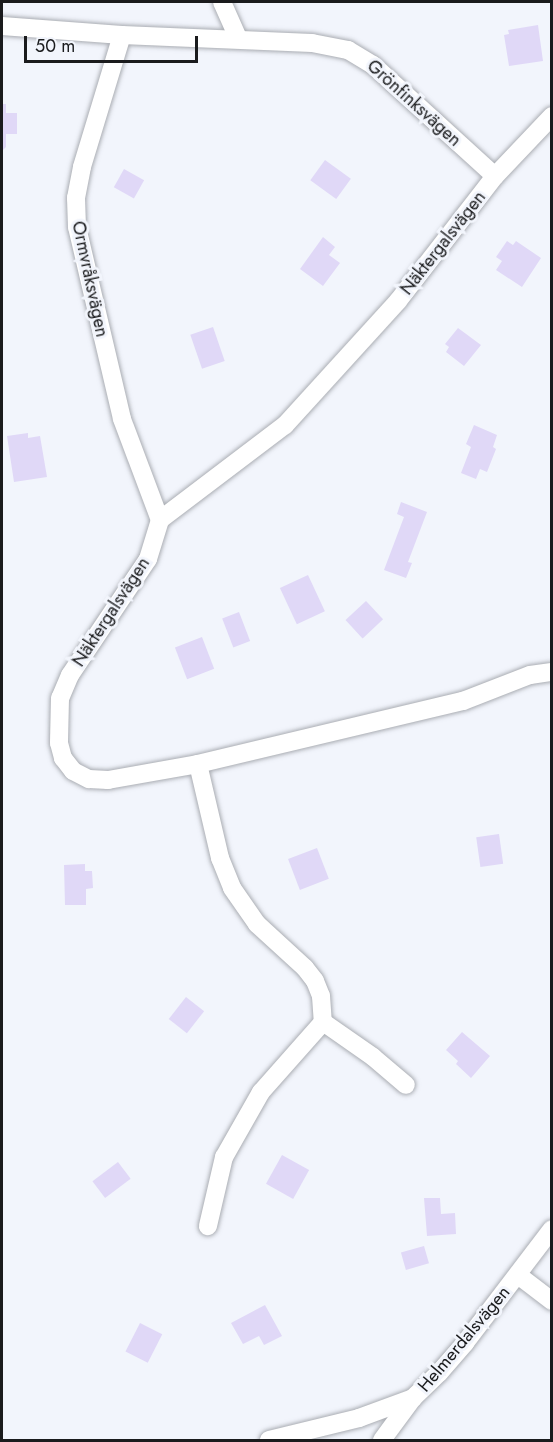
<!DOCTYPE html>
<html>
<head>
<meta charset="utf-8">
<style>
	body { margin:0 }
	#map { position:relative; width:553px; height:1442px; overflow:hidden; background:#f2f5fc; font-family:Jost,sans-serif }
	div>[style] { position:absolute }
	.building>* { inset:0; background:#e0d8f7; transform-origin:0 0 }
	.roads { filter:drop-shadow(0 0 2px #aaadb3) drop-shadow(0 0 2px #aaadb3) }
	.street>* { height:18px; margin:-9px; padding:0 9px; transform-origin:9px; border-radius:9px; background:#fff }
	span { translate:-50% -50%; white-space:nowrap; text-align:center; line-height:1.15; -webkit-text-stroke:6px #f2f5fc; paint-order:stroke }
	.street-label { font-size:18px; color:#1a1b1d }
	.frame { position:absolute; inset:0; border:3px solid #1a1b1d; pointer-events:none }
	.scale { position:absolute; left:24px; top:36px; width:174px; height:27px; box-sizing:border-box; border:3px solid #1a1b1d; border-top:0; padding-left:8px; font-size:18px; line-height:21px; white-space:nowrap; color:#1a1b1d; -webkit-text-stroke:4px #f2f5fc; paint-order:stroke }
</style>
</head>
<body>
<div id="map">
	<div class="building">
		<div style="clip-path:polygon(538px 25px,543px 61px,509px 66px,504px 35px,509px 34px,508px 30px)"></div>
		<div style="clip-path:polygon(2px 104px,6px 104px,6px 113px,17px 113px,17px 134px,6px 134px,6px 147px,2px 151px)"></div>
		<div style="left:325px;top:160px;width:32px;height:25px;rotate:36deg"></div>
		<div style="left:124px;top:169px;width:23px;height:21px;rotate:29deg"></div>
		<div style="clip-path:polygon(323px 237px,335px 247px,329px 255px,340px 263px,323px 286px,300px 269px)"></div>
		<div style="clip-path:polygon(507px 241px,513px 245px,516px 241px,541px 258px,522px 287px,496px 270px,502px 261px,496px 257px)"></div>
		<div style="left:213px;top:327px;width:36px;height:24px;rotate:71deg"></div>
		<div style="clip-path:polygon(458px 328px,481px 345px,464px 366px,446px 352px,449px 347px,445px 344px)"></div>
		<div style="clip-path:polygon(474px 425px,497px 435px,493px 447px,496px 449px,487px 472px,480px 469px,476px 479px,461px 473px,471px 447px,466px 444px)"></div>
		<div style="clip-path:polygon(28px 433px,28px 438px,40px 436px,47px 477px,14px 482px,7px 436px)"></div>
		<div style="clip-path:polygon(401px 502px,427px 512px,408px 562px,412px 563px,406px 578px,384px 570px,404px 517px,397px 514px)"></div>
		<div style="left:308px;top:575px;width:40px;height:31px;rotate:65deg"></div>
		<div style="left:366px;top:601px;width:25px;height:28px;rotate:47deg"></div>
		<div style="left:239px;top:612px;width:31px;height:18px;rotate:69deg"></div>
		<div style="left:202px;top:637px;width:34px;height:29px;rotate:69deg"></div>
		<div style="left:499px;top:834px;width:30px;height:23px;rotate:82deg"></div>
		<div style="left:317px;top:848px;width:33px;height:31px;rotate:69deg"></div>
		<div style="clip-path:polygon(85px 864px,85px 871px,92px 871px,93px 888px,86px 889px,86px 905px,65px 905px,64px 865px)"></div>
		<div style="left:186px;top:997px;width:23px;height:28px;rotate:38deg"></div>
		<div style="clip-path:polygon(462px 1032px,490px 1056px,471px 1078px,456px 1064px,458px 1061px,446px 1050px)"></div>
		<div style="left:282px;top:1155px;width:31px;height:33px;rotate:29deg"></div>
		<div style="left:118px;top:1162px;width:21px;height:32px;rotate:53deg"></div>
		<div style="clip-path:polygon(424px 1198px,440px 1198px,441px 1214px,455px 1213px,456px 1234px,427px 1236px)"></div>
		<div style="left:424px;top:1246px;width:18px;height:24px;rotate:74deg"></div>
		<div style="clip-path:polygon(265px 1305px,282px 1336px,264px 1345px,259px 1336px,243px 1344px,231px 1323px)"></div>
		<div style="left:140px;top:1323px;width:25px;height:32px;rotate:27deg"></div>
	</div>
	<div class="roads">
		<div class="street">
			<div style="left:222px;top:2px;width:39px;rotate:66deg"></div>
			<div style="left:2px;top:26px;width:120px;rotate:4.3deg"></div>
			<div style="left:122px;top:35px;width:190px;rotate:2.4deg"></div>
			<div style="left:312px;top:43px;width:37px;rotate:11deg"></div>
			<div style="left:348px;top:50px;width:29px;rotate:31deg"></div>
			<div style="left:373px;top:65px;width:165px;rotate:42.3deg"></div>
			<div style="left:122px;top:35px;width:138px;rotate:106.9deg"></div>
			<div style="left:82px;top:167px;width:32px;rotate:101deg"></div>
			<div style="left:76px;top:198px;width:29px;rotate:88deg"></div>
			<div style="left:77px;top:227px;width:197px;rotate:76.8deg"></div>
			<div style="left:122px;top:419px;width:108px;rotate:69.4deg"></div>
			<div style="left:552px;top:116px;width:83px;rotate:133.5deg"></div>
			<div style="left:495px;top:176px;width:158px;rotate:127.8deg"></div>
			<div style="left:398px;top:301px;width:168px;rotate:132.3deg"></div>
			<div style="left:285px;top:425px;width:157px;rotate:142.8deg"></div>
			<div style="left:160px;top:520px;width:41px;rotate:107.1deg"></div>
			<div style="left:148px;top:559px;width:140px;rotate:123.9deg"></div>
			<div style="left:70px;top:675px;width:25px;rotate:113deg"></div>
			<div style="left:60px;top:698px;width:45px;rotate:91.3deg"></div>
			<div style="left:59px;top:743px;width:16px;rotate:75deg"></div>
			<div style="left:63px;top:758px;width:16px;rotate:52deg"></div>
			<div style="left:73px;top:771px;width:18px;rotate:27deg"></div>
			<div style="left:89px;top:779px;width:19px;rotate:3deg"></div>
			<div style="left:108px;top:780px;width:91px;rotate:-10.1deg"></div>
			<div style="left:198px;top:764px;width:272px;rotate:-13.4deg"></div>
			<div style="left:463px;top:701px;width:72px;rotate:-21.2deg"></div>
			<div style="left:530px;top:675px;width:22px;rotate:-8deg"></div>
			<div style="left:198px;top:764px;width:97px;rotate:76.8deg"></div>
			<div style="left:220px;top:858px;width:32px;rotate:68deg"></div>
			<div style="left:232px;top:888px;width:44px;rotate:55.2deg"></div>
			<div style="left:257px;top:924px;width:65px;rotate:42.5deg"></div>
			<div style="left:305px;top:968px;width:16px;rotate:52deg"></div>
			<div style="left:315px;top:981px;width:16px;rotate:68deg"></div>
			<div style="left:321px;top:996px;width:26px;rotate:86deg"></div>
			<div style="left:323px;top:1022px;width:94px;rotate:131.5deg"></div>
			<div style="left:261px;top:1092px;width:75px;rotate:119.6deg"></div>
			<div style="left:224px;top:1157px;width:71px;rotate:103.1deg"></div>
			<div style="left:323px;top:1022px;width:61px;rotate:35deg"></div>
			<div style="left:373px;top:1057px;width:43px;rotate:40.3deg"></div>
			<div style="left:518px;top:1275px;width:43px;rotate:37.4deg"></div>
			<div style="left:269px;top:1440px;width:93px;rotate:-13.7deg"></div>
			<div style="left:359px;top:1418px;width:58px;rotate:-20.3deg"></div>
			<div style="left:413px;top:1398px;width:36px;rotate:-44deg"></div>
			<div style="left:439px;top:1373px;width:40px;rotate:-49deg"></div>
			<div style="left:465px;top:1343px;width:143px;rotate:-52.7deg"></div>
			<div style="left:382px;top:1440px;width:52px;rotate:-53.6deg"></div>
		</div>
	</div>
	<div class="street-label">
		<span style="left:414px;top:103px;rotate:42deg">Grönfinksvägen</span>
		<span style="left:443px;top:243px;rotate:-52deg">Näktergalsvägen</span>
		<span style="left:90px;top:279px;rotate:78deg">Ormvråksvägen</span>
		<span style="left:111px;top:612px;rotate:-57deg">Näktergalsvägen</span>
		<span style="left:464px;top:1339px;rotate:-50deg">Helmerdalsvägen</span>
	</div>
	<div class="frame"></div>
	<div class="scale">50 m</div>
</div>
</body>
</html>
